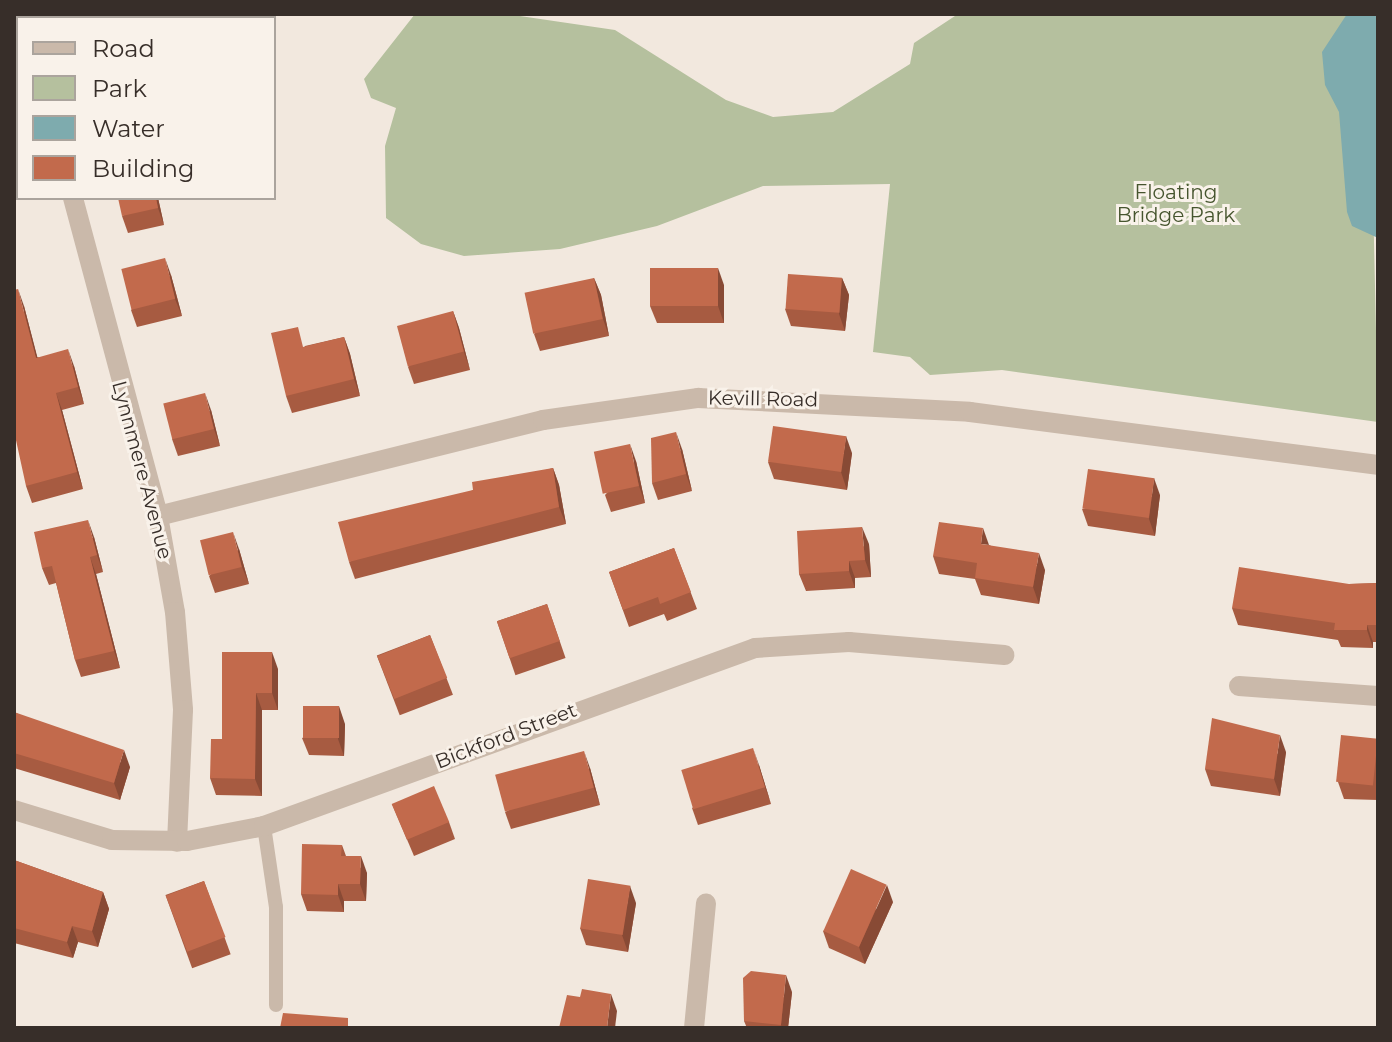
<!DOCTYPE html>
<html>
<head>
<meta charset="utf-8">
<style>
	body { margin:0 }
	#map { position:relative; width:1392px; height:1042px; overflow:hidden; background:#f2e8de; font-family:Montserrat,sans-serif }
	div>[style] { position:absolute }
	.green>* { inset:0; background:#b5c09e }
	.water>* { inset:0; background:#7eabae }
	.lane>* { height:14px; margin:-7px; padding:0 7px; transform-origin:7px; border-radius:7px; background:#cab9aa }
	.street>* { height:20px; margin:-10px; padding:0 10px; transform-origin:10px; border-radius:10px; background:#cab9aa }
	.wall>* { inset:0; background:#a75b41; transform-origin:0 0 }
	.shaded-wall>* { inset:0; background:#884a35 }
	.building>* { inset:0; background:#c26a4c; transform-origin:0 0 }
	span { translate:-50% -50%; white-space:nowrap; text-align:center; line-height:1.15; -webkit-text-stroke:6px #f9f2ea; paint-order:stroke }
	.park-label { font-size:20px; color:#46552e }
	.street-label { font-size:20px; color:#372e29 }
	.frame { position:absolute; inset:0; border:16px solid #372e29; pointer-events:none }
	.legend { position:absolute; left:16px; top:16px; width:260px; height:184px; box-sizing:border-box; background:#f9f2ea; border:2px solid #aba49d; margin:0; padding:10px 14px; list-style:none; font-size:24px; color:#372e29 }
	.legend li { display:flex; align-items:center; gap:16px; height:40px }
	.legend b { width:40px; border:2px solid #aba49d }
</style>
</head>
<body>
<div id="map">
	<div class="green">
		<div style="clip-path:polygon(415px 14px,506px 14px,615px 30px,726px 100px,773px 117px,833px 112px,910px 64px,914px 43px,958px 14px,1369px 14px,1378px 422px,1002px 370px,930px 375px,910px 357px,873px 352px,890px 184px,763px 186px,657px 226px,560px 249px,464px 256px,421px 244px,386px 218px,385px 146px,396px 108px,371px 98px,364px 79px)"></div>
	</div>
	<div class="water">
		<div style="clip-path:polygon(1347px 14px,1378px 14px,1378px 238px,1352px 226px,1347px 212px,1339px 112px,1325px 85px,1322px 52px)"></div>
	</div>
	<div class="lane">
		<div style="left:264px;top:826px;width:82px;rotate:81.6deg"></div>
		<div style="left:276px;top:907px;width:98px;rotate:90deg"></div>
	</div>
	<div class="street">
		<div style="left:32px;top:14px;width:4px;rotate:76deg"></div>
		<div style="left:73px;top:198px;width:329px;rotate:75deg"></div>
		<div style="left:158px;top:516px;width:97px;rotate:80deg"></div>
		<div style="left:175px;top:612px;width:98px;rotate:85.3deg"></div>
		<div style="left:183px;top:710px;width:132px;rotate:92.6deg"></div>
		<div style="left:158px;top:516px;width:397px;rotate:-14deg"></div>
		<div style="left:543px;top:420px;width:157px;rotate:-8.1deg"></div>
		<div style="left:698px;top:398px;width:272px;rotate:2.9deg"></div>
		<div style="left:970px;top:412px;width:411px;rotate:7.4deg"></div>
		<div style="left:1239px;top:686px;width:139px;rotate:4.1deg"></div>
		<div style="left:14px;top:810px;width:102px;rotate:17deg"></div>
		<div style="left:112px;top:840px;width:75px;rotate:0.8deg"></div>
		<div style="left:187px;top:841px;width:78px;rotate:-11deg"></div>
		<div style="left:264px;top:826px;width:522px;rotate:-19.93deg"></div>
		<div style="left:755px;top:648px;width:94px;rotate:-3.7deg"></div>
		<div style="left:849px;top:642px;width:156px;rotate:4.8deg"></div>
		<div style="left:694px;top:1028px;width:125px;rotate:-84.5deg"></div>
	</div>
	<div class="wall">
		<div style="clip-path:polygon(158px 198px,164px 225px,128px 233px,122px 216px)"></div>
		<div style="clip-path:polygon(171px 275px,182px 316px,137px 327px,131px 310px)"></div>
		<div style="clip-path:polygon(594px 278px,601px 295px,609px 336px,540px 351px,534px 334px)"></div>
		<div style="clip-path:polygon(842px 278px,849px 295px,845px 331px,791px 326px,785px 309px)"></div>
		<div style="clip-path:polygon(724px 285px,724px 323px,657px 323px,650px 306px)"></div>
		<div style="clip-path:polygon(24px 306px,37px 357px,74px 366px,84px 404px,62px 410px,83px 489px,32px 503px,26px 486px)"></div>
		<div style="clip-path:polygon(453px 311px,459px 328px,470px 370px,414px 384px,408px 367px)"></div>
		<div style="clip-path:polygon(344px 337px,350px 354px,360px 396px,292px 413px,286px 396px,305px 346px)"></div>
		<div style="clip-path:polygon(211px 410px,220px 446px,178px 456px,172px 439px)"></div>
		<div style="clip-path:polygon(682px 449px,692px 491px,658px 500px,652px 483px)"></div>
		<div style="clip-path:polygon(852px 453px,847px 490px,774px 479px,768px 462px)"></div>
		<div style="clip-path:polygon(636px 461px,645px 503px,611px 512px,605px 495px)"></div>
		<div style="clip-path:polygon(553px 468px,559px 485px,566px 524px,355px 579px,349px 562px,473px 490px)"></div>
		<div style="clip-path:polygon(1160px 495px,1155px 536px,1088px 526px,1082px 509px)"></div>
		<div style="clip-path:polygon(94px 537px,103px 572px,96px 574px,120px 668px,81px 677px,75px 660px,56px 583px,49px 585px,42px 568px)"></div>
		<div style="clip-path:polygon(869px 544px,871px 577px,855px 578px,855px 588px,806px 591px,799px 574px)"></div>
		<div style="clip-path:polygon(989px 545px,1045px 570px,1039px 604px,981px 595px,975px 579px,939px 574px,933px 556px)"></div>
		<div style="clip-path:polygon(674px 548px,697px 609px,667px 621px,664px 614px,629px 627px,609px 572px)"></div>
		<div style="clip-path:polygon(239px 549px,249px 584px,215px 593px,209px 576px)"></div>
		<div style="clip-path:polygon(1378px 583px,1378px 642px,1373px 642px,1373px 648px,1341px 647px,1338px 640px,1238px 625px,1232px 608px,1349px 584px)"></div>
		<div style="left:547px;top:604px;width:57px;height:53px;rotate:71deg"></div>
		<div style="left:430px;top:635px;width:64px;height:57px;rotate:69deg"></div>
		<div style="clip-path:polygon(222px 652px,278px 669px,278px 710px,262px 710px,262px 796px,216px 795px,210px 778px,222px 739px)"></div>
		<div style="clip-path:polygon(14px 712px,130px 767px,120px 800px,14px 768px)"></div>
		<div style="clip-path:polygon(345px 724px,344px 756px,309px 755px,302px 738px)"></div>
		<div style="clip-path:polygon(1378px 739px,1378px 800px,1344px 799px,1338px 782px)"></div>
		<div style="clip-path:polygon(1286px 752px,1280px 796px,1211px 786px,1205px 769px)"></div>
		<div style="clip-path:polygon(759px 765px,771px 804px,698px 825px,692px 808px)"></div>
		<div style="clip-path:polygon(590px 768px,600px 805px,511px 829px,505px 812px)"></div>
		<div style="clip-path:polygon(392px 804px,449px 822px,455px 839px,414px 856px)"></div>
		<div style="clip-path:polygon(342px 845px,346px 856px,367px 873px,366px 901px,344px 901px,344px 912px,307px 911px,301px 894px)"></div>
		<div style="clip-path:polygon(14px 860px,103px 892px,109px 909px,98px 947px,78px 942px,73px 958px,14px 943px)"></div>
		<div style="left:204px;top:881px;width:78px;height:41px;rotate:70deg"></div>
		<div style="clip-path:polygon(893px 902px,865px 964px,829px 948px,823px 931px)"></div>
		<div style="clip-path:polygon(636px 903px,628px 952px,586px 945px,580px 928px)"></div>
		<div style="clip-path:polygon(792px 992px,788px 1028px,747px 1028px,744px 1021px)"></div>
	</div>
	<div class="shaded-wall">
		<div style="clip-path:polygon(156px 198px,158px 198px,164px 225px,158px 208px)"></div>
		<div style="clip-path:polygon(165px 258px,171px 275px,182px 316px,175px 299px)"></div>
		<div style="clip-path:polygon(718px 268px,724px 285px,724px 323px,718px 306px)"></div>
		<div style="clip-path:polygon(594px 278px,601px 295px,609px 336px,603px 319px)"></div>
		<div style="clip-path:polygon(842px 278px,849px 295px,845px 331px,839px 314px)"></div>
		<div style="clip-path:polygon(18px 289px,24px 306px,42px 375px,36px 358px)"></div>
		<div style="clip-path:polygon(453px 311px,459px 328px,470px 370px,464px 352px)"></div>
		<div style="clip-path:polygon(344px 337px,350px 354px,360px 396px,354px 379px)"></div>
		<div style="clip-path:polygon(68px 349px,74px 366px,84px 404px,78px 387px)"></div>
		<div style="clip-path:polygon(56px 393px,62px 410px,83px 489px,77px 472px)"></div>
		<div style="clip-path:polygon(205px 393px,211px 410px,220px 446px,214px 429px)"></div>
		<div style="clip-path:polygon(676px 432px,682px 449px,692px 491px,686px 474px)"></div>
		<div style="clip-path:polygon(846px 436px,852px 453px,847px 490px,841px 472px)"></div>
		<div style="clip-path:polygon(630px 444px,636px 461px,645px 503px,639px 486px)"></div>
		<div style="clip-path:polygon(553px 468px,559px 485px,566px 524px,559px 507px)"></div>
		<div style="clip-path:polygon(1154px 478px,1160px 495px,1155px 536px,1149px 519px)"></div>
		<div style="clip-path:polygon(88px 520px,94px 537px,103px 572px,97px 555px)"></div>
		<div style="clip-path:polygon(862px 527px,869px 544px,871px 577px,865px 560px)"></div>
		<div style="clip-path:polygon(983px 528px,989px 545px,981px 544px)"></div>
		<div style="clip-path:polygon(233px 532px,239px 549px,249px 584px,242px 567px)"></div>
		<div style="clip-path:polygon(1039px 553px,1045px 570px,1039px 604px,1033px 587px)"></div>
		<div style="clip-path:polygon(90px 557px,96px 574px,120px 668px,114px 651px)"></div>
		<div style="clip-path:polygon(849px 561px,855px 578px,855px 588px,849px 571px)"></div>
		<div style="clip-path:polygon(1367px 625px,1373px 642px,1373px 648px,1367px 630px)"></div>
		<div style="clip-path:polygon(272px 652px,278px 669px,278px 710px,272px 693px)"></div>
		<div style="clip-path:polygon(256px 693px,262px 710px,262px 796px,255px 779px)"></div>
		<div style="clip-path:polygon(339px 706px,345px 724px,344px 756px,338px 739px)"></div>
		<div style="clip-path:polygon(1280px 735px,1286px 752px,1280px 796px,1274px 779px)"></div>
		<div style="clip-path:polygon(753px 748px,759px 765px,771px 804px,765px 787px)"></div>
		<div style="clip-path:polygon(124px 750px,130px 767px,120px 800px,114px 783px)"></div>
		<div style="clip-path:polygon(584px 751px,590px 768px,600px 805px,594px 788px)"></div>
		<div style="clip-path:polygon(361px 856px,367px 873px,366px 901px,360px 884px)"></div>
		<div style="clip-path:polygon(338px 884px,344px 901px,344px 912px,338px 895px)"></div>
		<div style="clip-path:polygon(887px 885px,893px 902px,865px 964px,859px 947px)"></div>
		<div style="clip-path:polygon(630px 886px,636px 903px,628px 952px,622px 935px)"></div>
		<div style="clip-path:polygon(103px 892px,109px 909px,98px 947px,92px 931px)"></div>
		<div style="clip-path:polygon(72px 926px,78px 942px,73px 958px,67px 942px)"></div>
		<div style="clip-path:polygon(786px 975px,792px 992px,788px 1028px,782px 1028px,781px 1025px)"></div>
		<div style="clip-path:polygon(611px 994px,617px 1011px,615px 1028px,607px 1028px)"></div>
	</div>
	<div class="building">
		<div style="clip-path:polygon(83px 14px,109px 14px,110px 18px,86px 18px)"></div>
		<div style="clip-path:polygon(118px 198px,156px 198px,158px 208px,122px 216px)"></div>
		<div style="left:165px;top:258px;width:42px;height:45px;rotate:76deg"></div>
		<div style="left:718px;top:268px;width:38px;height:68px;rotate:90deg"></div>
		<div style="left:788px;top:274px;width:54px;height:35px;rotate:4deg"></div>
		<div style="left:594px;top:278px;width:42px;height:71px;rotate:78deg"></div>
		<div style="clip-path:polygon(18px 289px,36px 358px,68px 349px,78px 387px,56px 393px,77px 472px,26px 486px,14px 431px,14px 290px)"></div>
		<div style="left:453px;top:311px;width:42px;height:58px;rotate:75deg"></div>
		<div style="clip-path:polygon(298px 327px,303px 347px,344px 337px,354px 379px,286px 396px,271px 333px)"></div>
		<div style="left:205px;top:393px;width:37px;height:43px;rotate:76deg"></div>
		<div style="left:773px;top:426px;width:74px;height:36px;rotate:8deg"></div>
		<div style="clip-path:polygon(676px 432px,686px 474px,652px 483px,651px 438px)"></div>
		<div style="left:630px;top:444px;width:43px;height:37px;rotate:78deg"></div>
		<div style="clip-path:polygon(553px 468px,559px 507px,349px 562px,338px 522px,473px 490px,472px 482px)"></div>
		<div style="left:1088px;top:469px;width:67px;height:40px;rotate:8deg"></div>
		<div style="clip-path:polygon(88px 520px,97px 555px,90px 557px,114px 651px,75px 660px,52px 566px,42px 568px,34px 532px)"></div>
		<div style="clip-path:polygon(939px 522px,983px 528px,981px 544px,1039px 553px,1033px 587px,975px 578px,977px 563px,933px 556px)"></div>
		<div style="clip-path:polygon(862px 527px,865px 560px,849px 561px,849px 571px,799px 574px,797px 531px)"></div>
		<div style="left:233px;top:532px;width:36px;height:34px;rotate:76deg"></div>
		<div style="clip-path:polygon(674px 548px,691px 592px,660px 604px,658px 597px,623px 610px,609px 572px)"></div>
		<div style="clip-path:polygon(1239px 567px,1349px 584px,1378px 583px,1378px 625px,1367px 625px,1367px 630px,1334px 630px,1335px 623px,1232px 608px)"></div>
		<div style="left:547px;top:604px;width:39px;height:53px;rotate:71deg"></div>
		<div style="left:430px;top:635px;width:46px;height:57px;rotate:68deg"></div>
		<div style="clip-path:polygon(222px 652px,272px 652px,272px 693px,256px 693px,255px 779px,210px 778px,211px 739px,222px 739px)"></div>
		<div style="left:303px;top:706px;width:36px;height:32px"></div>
		<div style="clip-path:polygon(14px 712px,124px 750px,114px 783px,14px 753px)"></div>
		<div style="clip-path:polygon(1212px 718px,1280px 735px,1274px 779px,1205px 769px)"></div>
		<div style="left:1341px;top:735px;width:37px;height:47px;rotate:6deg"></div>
		<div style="left:753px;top:748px;width:41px;height:75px;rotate:73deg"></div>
		<div style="left:584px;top:751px;width:38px;height:92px;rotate:75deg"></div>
		<div style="left:434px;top:786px;width:39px;height:46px;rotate:67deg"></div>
		<div style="clip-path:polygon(302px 844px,342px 845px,341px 856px,361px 856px,360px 884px,338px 884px,338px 895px,301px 894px)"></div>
		<div style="clip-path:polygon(14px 860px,103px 892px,92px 931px,72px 926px,67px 942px,14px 928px)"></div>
		<div style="left:851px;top:869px;width:39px;height:68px;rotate:24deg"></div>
		<div style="left:588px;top:879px;width:43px;height:50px;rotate:9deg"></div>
		<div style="left:204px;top:881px;width:60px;height:41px;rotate:69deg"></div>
		<div style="clip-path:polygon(751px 971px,786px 975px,781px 1025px,744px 1021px,743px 978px)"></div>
		<div style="clip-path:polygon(582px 989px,611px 994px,607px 1028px,559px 1028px,567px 995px,580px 997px)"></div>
		<div style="clip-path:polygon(283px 1013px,348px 1018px,348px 1028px,280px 1028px)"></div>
	</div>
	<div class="park-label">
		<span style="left:1176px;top:204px">Floating<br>Bridge Park</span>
	</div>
	<div class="street-label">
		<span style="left:763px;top:399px;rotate:1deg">Kevill Road</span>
		<span style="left:142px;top:470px;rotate:75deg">Lynnmere Avenue</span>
		<span style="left:506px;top:736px;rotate:-21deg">Bickford Street</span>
	</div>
	<div class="frame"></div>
	<ul class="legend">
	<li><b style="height:10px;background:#cab9aa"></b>Road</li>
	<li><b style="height:22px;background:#b5c09e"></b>Park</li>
	<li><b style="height:22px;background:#7eabae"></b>Water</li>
	<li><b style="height:22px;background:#c26a4c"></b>Building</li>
	</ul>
</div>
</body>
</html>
